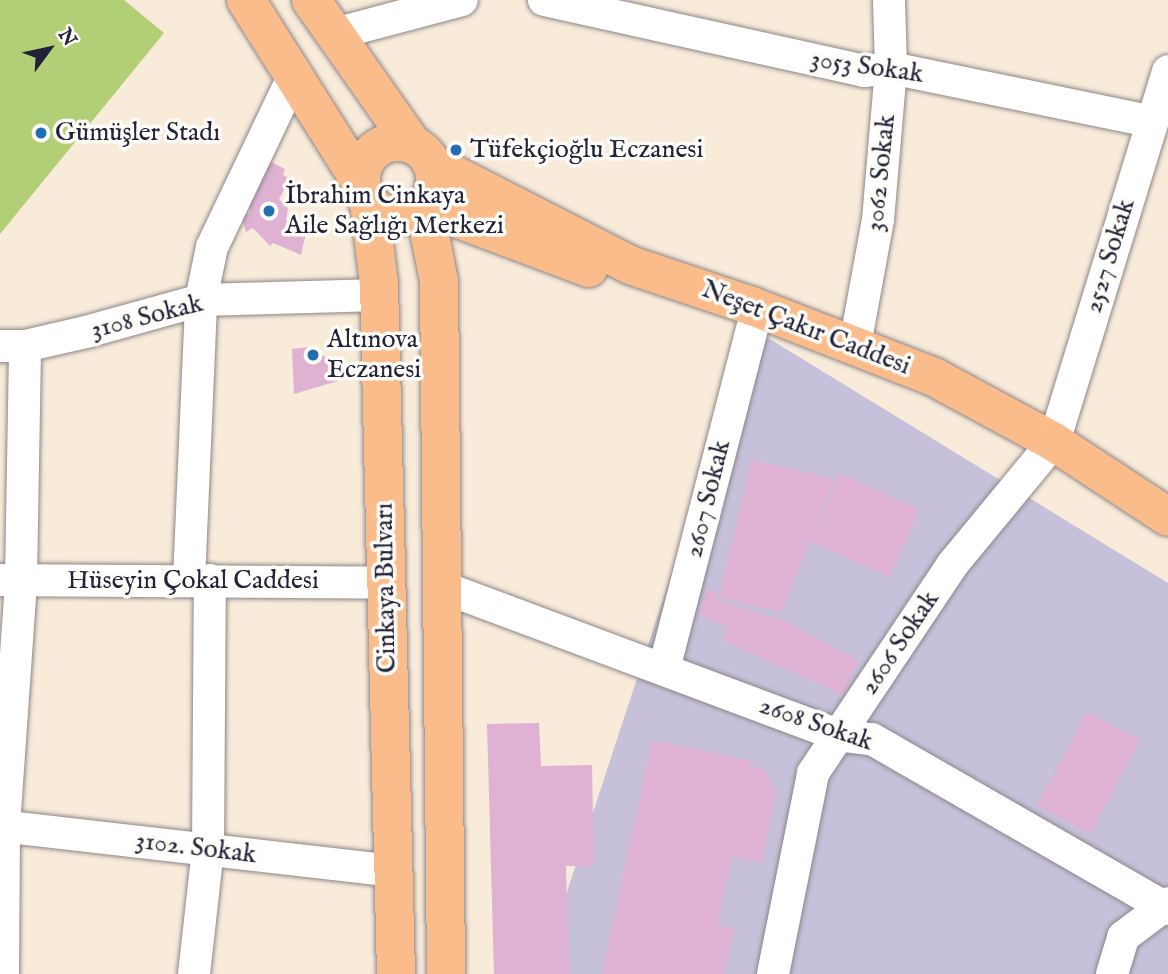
<!DOCTYPE html>
<html>
<head>
<meta charset="utf-8">
<style>
	body { margin:0 }
	#map { position:relative; width:1168px; height:974px; overflow:hidden; background:#f8ebd9; font-family:"IM FELL English",serif }
	div>[style] { position:absolute }
	.industrial>* { inset:0; background:#c6c0da }
	.green>* { inset:0; background:#b2cf76 }
	.building>* { inset:0; background:#dfb2d4; transform-origin:0 0 }
	.roads { filter:drop-shadow(0 0 2px #8d868a) drop-shadow(0 0 2px #8d868a) }
	.minor>* { height:32px; margin:-16px; padding:0 16px; transform-origin:16px; border-radius:16px; background:#fff }
	.major>* { height:38px; margin:-19px; padding:0 19px; transform-origin:19px; border-radius:19px; background:#fabc8b }
	.major>.ring { margin:-19px; padding:0; box-sizing:content-box; background:none; border:38px solid #fabc8b; border-radius:50% }
	.dots>* { width:19px; height:19px; translate:-50% -50%; box-sizing:border-box; border:4px solid #fdfcf7; border-radius:50% }
	span { translate:-50% -50%; white-space:nowrap; text-align:center; line-height:1.15; -webkit-text-stroke:7px #fdfcf7; paint-order:stroke }
	.street-label { font-size:26px; color:#22223b }
	.poi-label { font-size:26px; color:#22223b }
	.left { translate:0 -50%; text-align:left }
	.north { position:absolute; left:14px; top:14px; width:70px; height:70px; -webkit-text-stroke:5px #fdfcf7; paint-order:stroke; rotate:57deg; font-size:19px; font-weight:700; line-height:28px; text-align:center; color:#22223b }
	.north::after { content:''; display:block; margin:auto; width:24px; height:32px; background:#22223b; clip-path:polygon(50% 0,100% 100%,50% 72%,0 100%) }
</style>
</head>
<body>
<div id="map">
	<div class="industrial">
		<div style="clip-path:polygon(752px 328px,1168px 583px,1168px 974px,540px 974px)"></div>
	</div>
	<div class="green">
		<div style="clip-path:polygon(0 0,124px 0,164px 33px,0 234px)"></div>
	</div>
	<div class="building">
		<div style="clip-path:polygon(269px 161px,285px 169px,283px 175px,290px 179px,279px 199px,288px 208px,286px 220px,307px 229px,301px 255px,273px 243px,270px 246px,253px 228px,246px 232px,241px 216px,250px 213px,250px 198px)"></div>
		<div style="clip-path:polygon(308px 347px,333px 361px,338px 381px,294px 394px,292px 349px)"></div>
		<div style="clip-path:polygon(751px 460px,835px 479px,781px 612px,719px 598px)"></div>
		<div style="left:840px;top:474px;width:87px;height:74px;rotate:24deg"></div>
		<div style="clip-path:polygon(709px 589px,719px 594px,716px 600px,785px 621px,858px 661px,843px 695px,722px 640px,728px 627px,698px 614px)"></div>
		<div style="left:1087px;top:712px;width:60px;height:106px;rotate:28deg"></div>
		<div style="clip-path:polygon(539px 723px,541px 766px,592px 765px,594px 866px,566px 866px,569px 974px,494px 974px,487px 724px)"></div>
		<div style="clip-path:polygon(652px 740px,751px 761px,750px 766px,764px 769px,776px 792px,761px 863px,732px 856px,717px 925px,734px 929px,724px 974px,602px 974px)"></div>
	</div>
	<div class="roads">
		<div class="minor">
			<div style="left:544px;top:0;width:328px;rotate:12.5deg"></div>
			<div style="left:864px;top:71px;width:27px;rotate:-6deg"></div>
			<div style="left:891px;top:68px;width:264px;rotate:11.6deg"></div>
			<div style="left:338px;top:33px;width:128px;rotate:-14.9deg"></div>
			<div style="left:855px;top:345px;width:127px;rotate:-79.6deg"></div>
			<div style="left:878px;top:220px;width:153px;rotate:-85.1deg"></div>
			<div style="left:891px;top:68px;width:68px;rotate:-91.7deg"></div>
			<div style="left:0;top:346px;width:25px"></div>
			<div style="left:25px;top:346px;width:63px;rotate:-12.9deg"></div>
			<div style="left:86px;top:332px;width:119px;rotate:-15.5deg"></div>
			<div style="left:201px;top:300px;width:179px;rotate:-1.6deg"></div>
			<div style="left:1054px;top:442px;width:388px;rotate:-72.9deg"></div>
			<div style="left:1px;top:580px;width:385px;rotate:0.4deg"></div>
			<div style="left:189px;top:580px;width:280px;rotate:-87.5deg"></div>
			<div style="left:201px;top:300px;width:54px;rotate:-78.3deg"></div>
			<div style="left:212px;top:247px;width:193px;rotate:-64.5deg"></div>
			<div style="left:442px;top:587px;width:422px;rotate:20.5deg"></div>
			<div style="left:837px;top:735px;width:35px;rotate:7deg"></div>
			<div style="left:872px;top:739px;width:341px;rotate:29.9deg"></div>
			<div style="left:664px;top:669px;width:352px;rotate:-75.5deg"></div>
			<div style="left:0;top:826px;width:395px;rotate:6.5deg"></div>
			<div style="left:3px;top:974px;width:148px;rotate:-89.6deg"></div>
			<div style="left:4px;top:826px;width:247px;rotate:-86deg"></div>
			<div style="left:21px;top:580px;width:234px;rotate:-89deg"></div>
			<div style="left:194px;top:974px;width:125px;rotate:-83.6deg"></div>
			<div style="left:208px;top:850px;width:270px;rotate:-89.6deg"></div>
			<div style="left:773px;top:974px;width:205px;rotate:-78.7deg"></div>
			<div style="left:813px;top:773px;width:250px;rotate:-56.2deg"></div>
			<div style="left:952px;top:565px;width:141px;rotate:-50.5deg"></div>
			<div style="left:1112px;top:974px;width:39px;rotate:-73deg"></div>
			<div style="left:1123px;top:937px;width:56px;rotate:-37.1deg"></div>
		</div>
		<div class="major">
			<div style="left:246px;top:0;width:214px;rotate:57.8deg"></div>
			<div style="left:311px;top:0;width:177px;rotate:54.9deg"></div>
			<div class="ring" style="left:361px;top:142px;width:36px;height:36px"></div>
			<div style="left:431px;top:163px;width:224px;rotate:27.1deg"></div>
			<div style="left:630px;top:265px;width:129px;rotate:18.6deg"></div>
			<div style="left:752px;top:306px;width:195px;rotate:21.3deg"></div>
			<div style="left:934px;top:377px;width:136px;rotate:28.4deg"></div>
			<div style="left:1054px;top:442px;width:136px;rotate:33.3deg"></div>
			<div style="left:369px;top:203px;width:81px;rotate:82.9deg"></div>
			<div style="left:379px;top:283px;width:691px;rotate:88.59deg"></div>
			<div style="left:424px;top:206px;width:176px;rotate:20.6deg"></div>
			<div style="left:424px;top:206px;width:76px;rotate:78.7deg"></div>
			<div style="left:439px;top:281px;width:693px;rotate:89.42deg"></div>
		</div>
	</div>
	<div class="dots">
		<div style="left:41px;top:133px;background:#1f6fb2"></div>
		<div style="left:456px;top:150px;background:#1f6fb2"></div>
		<div style="left:269px;top:211px;background:#1f6fb2"></div>
		<div style="left:313px;top:355px;background:#1f6fb2"></div>
	</div>
	<div class="street-label">
		<span style="left:867px;top:67px;rotate:8deg">3053 Sokak</span>
		<span style="left:881px;top:173px;rotate:-84deg">3062 Sokak</span>
		<span style="left:1110px;top:256px;rotate:-73deg">2527 Sokak</span>
		<span style="left:147px;top:317px;rotate:-14deg">3108 Sokak</span>
		<span style="left:806px;top:328px;rotate:21deg">Neşet Çakır Caddesi</span>
		<span style="left:708px;top:499px;rotate:-76deg">2607 Sokak</span>
		<span style="left:193px;top:581px">Hüseyin Çokal Caddesi</span>
		<span style="left:386px;top:588px;rotate:-91deg">Cinkaya Bulvarı</span>
		<span style="left:900px;top:643px;rotate:-56deg">2606 Sokak</span>
		<span style="left:816px;top:724px;rotate:19deg">2608 Sokak</span>
		<span style="left:196px;top:848px;rotate:7deg">3102. Sokak</span>
	</div>
	<div class="poi-label">
		<span class="left" style="left:55px;top:133px">Gümüşler Stadı</span>
		<span class="left" style="left:470px;top:150px">Tüfekçioğlu Eczanesi</span>
		<span class="left" style="left:285px;top:211px">İbrahim Cinkaya<br>Aile Sağlığı Merkezi</span>
		<span class="left" style="left:327px;top:355px">Altınova<br>Eczanesi</span>
	</div>
	<div class="north">N</div>
</div>
</body>
</html>
